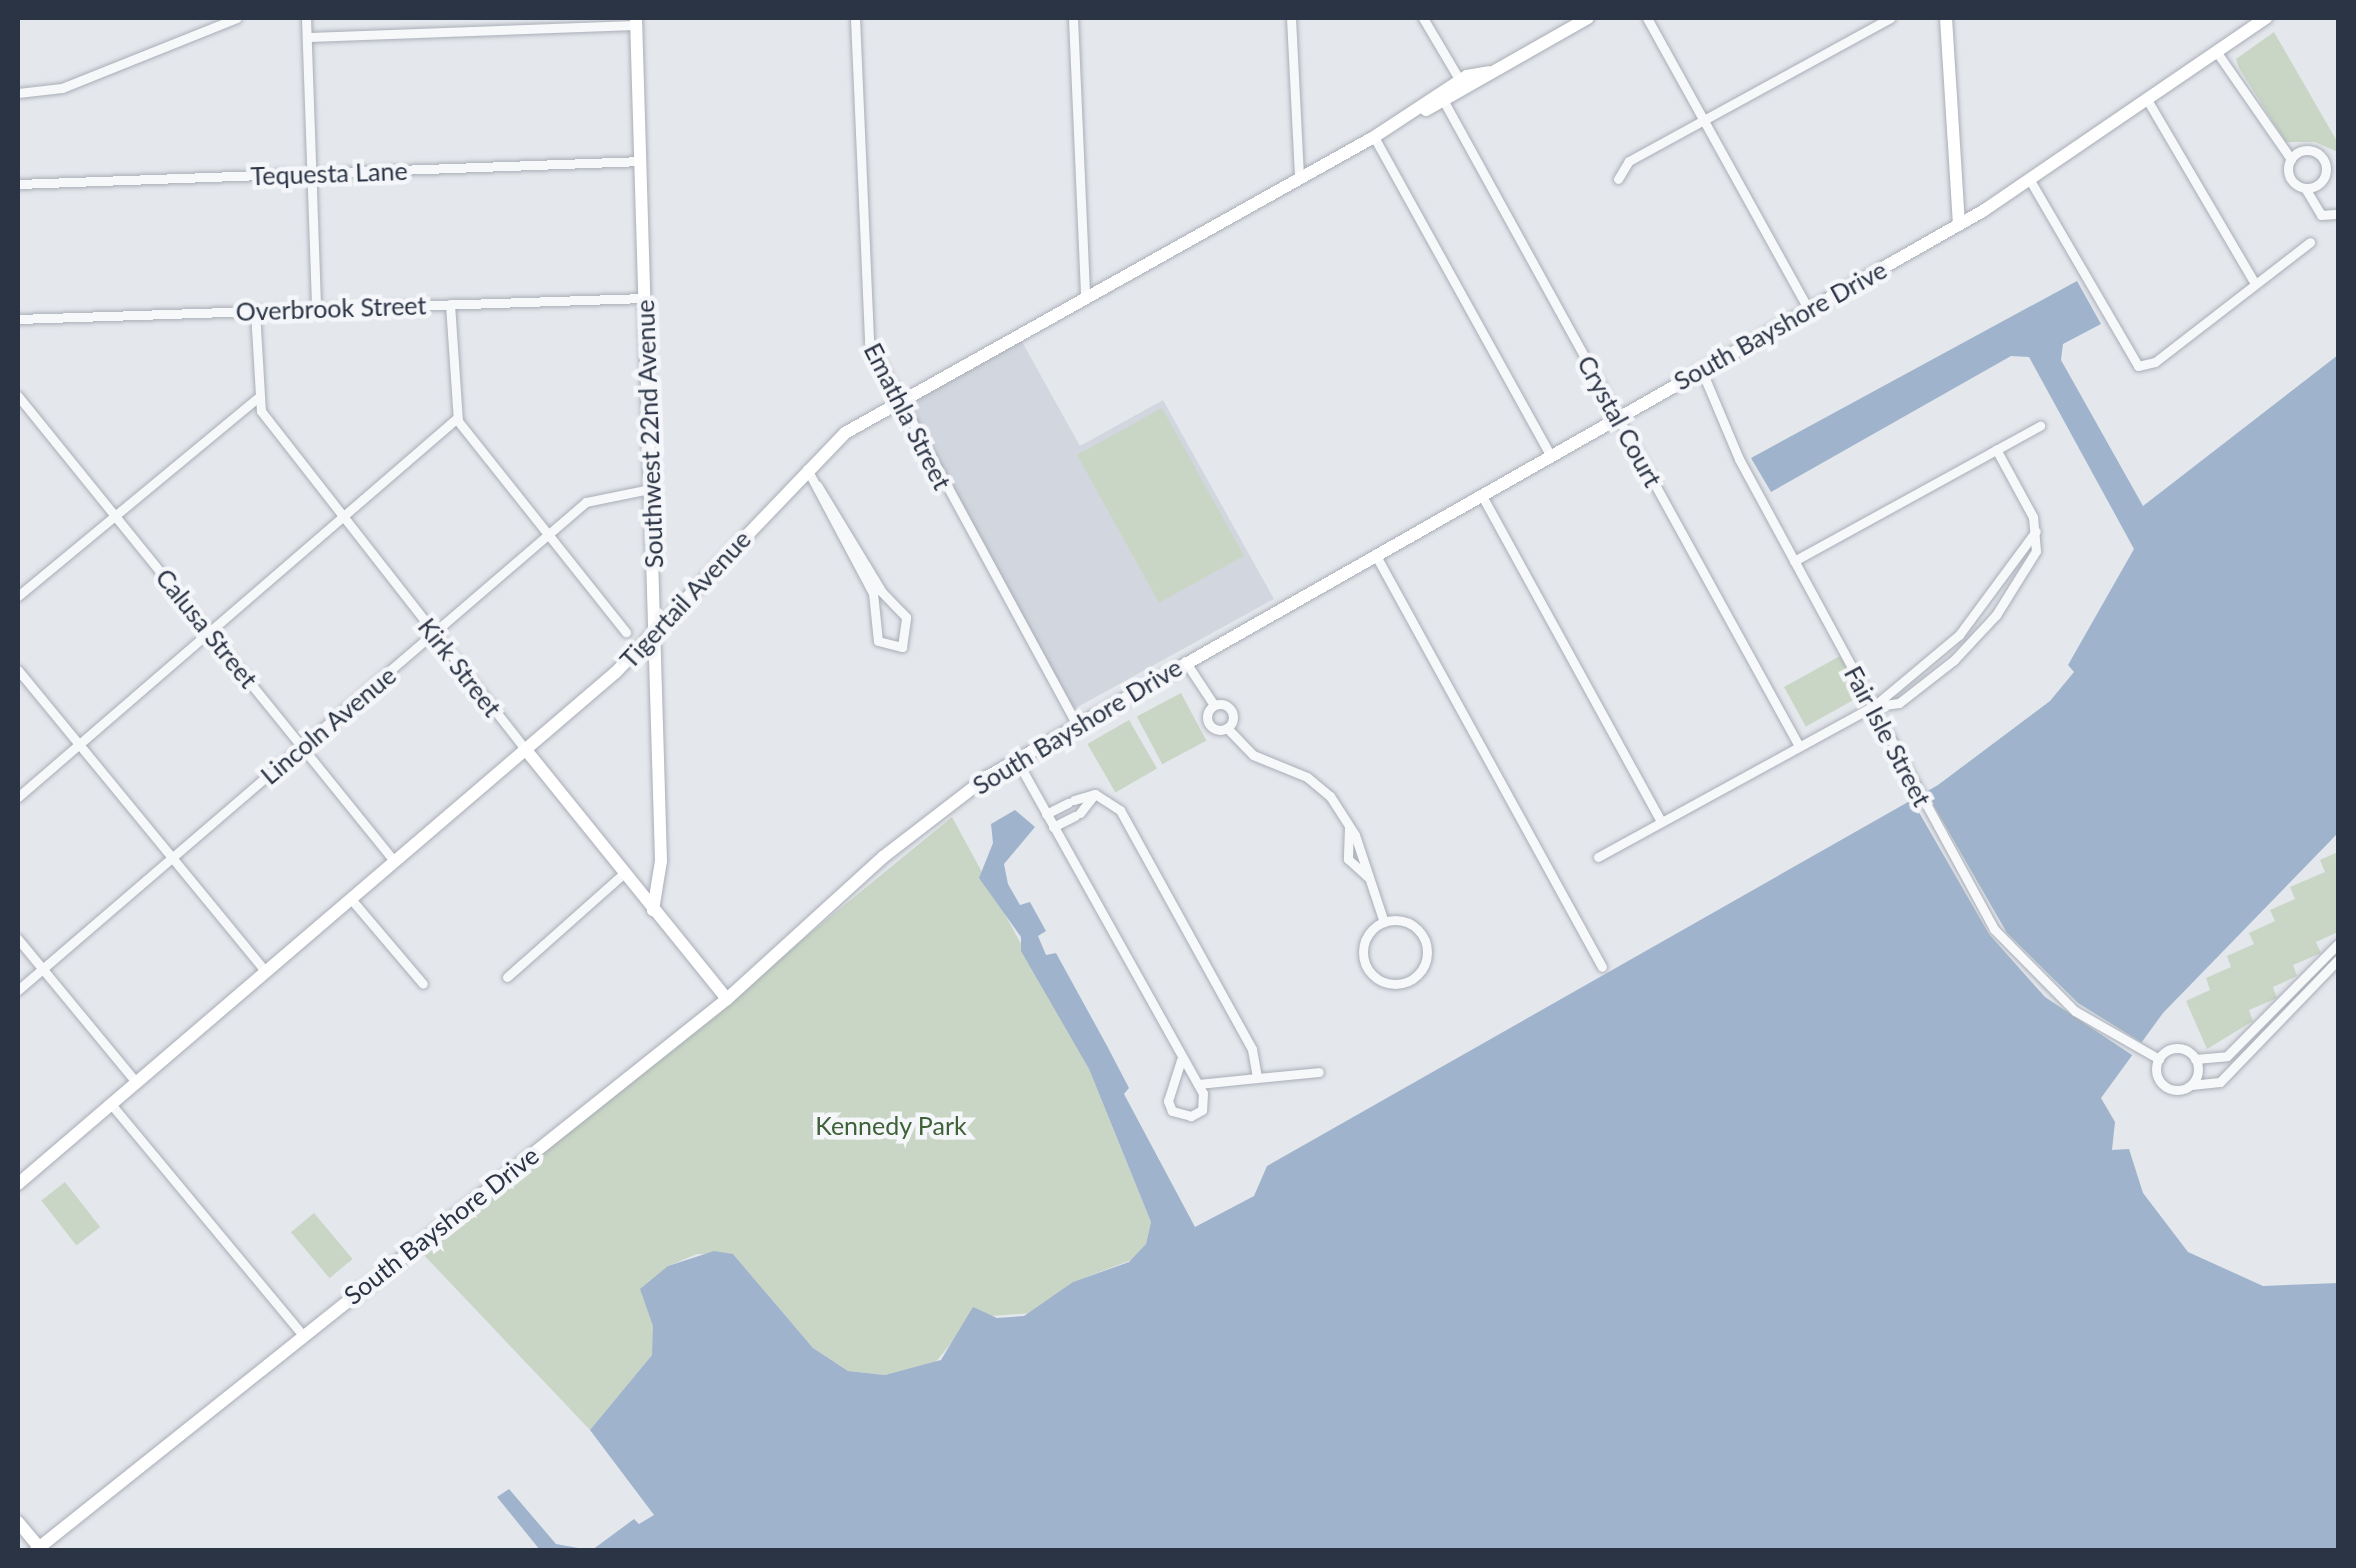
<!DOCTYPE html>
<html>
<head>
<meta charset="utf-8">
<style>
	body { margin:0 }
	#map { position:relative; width:2356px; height:1568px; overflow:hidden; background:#e4e7ec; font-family:Lato,sans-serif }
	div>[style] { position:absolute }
	.built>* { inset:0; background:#d2d6de }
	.green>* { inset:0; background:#c9d6c5; transform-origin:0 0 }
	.water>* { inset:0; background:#9fb4cc }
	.pier>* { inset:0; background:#e4e7ec }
	.roads { filter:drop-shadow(0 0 2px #a9aeb7) drop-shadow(0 0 2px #a9aeb7) }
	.street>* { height:9px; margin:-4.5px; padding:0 4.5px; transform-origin:4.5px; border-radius:4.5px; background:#f7f8fa }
	.street>.ring { margin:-4.5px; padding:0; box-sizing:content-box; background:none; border:9px solid #f7f8fa; border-radius:50% }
	.secondary>* { height:12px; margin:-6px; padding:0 6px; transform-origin:6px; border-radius:6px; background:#fff }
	span { translate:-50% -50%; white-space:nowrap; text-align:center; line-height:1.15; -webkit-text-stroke:9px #f4f6f9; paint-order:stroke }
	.street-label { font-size:25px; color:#2b3445 }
	.park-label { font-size:25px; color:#3f6138 }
	.frame { position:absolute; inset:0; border:20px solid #2b3445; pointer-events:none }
</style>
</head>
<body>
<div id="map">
	<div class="built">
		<div style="clip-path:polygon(1021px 340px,1080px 446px,1163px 400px,1274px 599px,1074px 709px,905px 404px)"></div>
	</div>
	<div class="green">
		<div style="clip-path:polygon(2274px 32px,2338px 143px,2338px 152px,2315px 142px,2286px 142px,2239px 68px,2236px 59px)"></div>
		<div style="left:1162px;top:408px;width:169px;height:97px;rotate:61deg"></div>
		<div style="left:1840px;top:656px;width:45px;height:64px;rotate:61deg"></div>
		<div style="left:1181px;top:693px;width:54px;height:50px;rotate:62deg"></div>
		<div style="left:1129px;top:720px;width:56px;height:48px;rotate:60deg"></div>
		<div style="clip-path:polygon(952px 817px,1089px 1069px,1151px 1222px,1146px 1244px,1134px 1259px,1073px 1282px,1033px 1313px,990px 1316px,963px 1329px,934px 1364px,885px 1375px,848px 1371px,813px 1348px,733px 1254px,697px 1254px,668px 1266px,652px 1355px,590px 1430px,421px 1252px)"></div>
		<div style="clip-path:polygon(2338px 852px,2338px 932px,2316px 942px,2321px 953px,2293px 965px,2297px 976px,2273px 987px,2277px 998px,2249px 1010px,2253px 1021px,2207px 1049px,2186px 1001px,2210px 990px,2206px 978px,2231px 967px,2227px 956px,2254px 944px,2249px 933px,2275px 921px,2270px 910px,2295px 899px,2290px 887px,2325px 872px,2320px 860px)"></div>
		<div style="left:65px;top:1182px;width:57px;height:30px;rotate:52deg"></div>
		<div style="left:314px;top:1213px;width:60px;height:30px;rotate:50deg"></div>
	</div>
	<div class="water">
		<div style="clip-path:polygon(2077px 281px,2101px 324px,2063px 344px,2061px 360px,2143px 506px,2338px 355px,2338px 833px,2163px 1013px,2101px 1098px,2115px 1122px,2112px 1150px,2129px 1149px,2143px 1193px,2188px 1252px,2263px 1286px,2338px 1283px,2338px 1550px,592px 1550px,634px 1519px,639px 1524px,654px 1515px,590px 1430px,652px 1355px,653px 1326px,640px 1289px,668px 1266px,714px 1251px,733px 1254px,813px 1348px,848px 1371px,885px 1375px,941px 1360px,973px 1307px,997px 1318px,1024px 1316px,1073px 1282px,1129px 1262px,1146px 1244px,1151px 1222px,1089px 1069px,1021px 951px,1021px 937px,979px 878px,993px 843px,991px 824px,1015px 810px,1035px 827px,1004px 864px,1008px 884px,1020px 905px,1030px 902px,1046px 931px,1038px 936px,1046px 955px,1056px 953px,1106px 1044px,1129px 1088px,1124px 1094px,1195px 1227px,1254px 1196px,1267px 1166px,1938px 785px,2050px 701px,2074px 672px,2068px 665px,2134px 549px,2029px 357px,2011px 356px,1771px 492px,1751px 458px)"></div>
		<div style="clip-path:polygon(509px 1489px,556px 1544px,589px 1550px,540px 1550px,497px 1497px)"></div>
	</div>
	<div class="pier">
		<div style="clip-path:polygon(1923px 787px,2007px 933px,2078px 1003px,2144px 1044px,2135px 1057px,2045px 997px,1989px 934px,1909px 795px)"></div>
	</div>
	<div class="roads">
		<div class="street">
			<div style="left:306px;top:18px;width:290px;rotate:88deg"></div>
			<div style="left:855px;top:18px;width:324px;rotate:87.5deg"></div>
			<div style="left:869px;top:342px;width:432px;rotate:61.5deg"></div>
			<div style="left:1073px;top:18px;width:278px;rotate:87.5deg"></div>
			<div style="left:1291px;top:18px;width:160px;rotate:87.1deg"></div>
			<div style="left:1423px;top:18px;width:77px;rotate:59.4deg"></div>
			<div style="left:1647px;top:18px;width:334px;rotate:61deg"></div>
			<div style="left:307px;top:37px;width:330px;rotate:-2.1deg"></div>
			<div style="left:2218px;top:54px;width:128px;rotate:55.2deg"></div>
			<div style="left:18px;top:93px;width:44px;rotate:-6.5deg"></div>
			<div style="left:62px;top:88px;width:188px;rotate:-21.8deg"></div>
			<div style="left:1442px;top:98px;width:740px;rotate:61.15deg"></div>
			<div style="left:2149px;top:103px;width:205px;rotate:59.6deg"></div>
			<div style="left:1374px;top:137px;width:361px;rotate:61deg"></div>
			<div class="ring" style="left:2288px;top:150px;width:29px;height:29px"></div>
			<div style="left:1618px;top:179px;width:21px;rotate:-59deg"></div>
			<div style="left:1629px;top:161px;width:298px;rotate:-28.7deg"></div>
			<div style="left:2031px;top:182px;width:213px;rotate:59.8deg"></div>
			<div style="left:2138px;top:366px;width:17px;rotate:-13deg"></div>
			<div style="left:2155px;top:362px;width:196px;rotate:-37.7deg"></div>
			<div style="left:18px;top:184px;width:623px;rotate:-2.11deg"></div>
			<div style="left:2305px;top:188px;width:31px;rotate:59deg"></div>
			<div style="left:2321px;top:215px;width:14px;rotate:-4deg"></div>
			<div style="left:450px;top:304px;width:117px;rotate:86.1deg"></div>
			<div style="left:458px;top:421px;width:270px;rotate:51.5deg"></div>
			<div style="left:255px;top:311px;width:100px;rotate:86.6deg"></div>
			<div style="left:261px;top:411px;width:430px;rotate:52deg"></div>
			<div style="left:18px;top:319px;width:626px;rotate:-1.92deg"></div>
			<div style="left:1701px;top:369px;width:98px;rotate:67.1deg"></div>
			<div style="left:1739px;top:459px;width:535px;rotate:61.52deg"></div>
			<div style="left:1994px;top:929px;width:115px;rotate:45.4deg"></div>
			<div style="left:2075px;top:1011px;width:97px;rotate:29.7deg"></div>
			<div style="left:18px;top:396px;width:599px;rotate:51.03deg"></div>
			<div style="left:807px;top:469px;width:140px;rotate:62deg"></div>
			<div style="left:873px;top:593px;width:48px;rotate:84.1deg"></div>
			<div style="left:878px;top:641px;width:25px;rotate:14deg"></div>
			<div style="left:902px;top:647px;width:30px;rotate:-82deg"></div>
			<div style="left:906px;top:617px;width:35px;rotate:-134deg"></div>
			<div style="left:882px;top:592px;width:125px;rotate:-121.3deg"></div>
			<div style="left:1481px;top:494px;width:374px;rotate:61.2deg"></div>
			<div style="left:1375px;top:554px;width:471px;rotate:61.2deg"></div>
			<div style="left:1794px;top:561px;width:281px;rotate:-28.8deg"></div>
			<div style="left:18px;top:596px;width:310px;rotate:-39.6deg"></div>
			<div style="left:1185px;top:661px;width:53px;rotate:56.6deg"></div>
			<div style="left:18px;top:670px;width:389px;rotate:50.6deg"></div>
			<div class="ring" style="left:1207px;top:704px;width:17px;height:17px"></div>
			<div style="left:1877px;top:706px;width:22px;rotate:-8deg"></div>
			<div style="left:1899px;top:703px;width:70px;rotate:-38deg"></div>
			<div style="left:1954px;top:660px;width:62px;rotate:-47deg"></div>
			<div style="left:1996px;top:615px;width:75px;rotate:-58deg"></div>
			<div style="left:2036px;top:551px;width:34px;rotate:-95deg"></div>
			<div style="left:2033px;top:517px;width:77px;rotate:-118.6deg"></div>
			<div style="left:1227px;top:728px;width:37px;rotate:46deg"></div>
			<div style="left:1253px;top:755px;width:58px;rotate:22.2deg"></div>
			<div style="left:1307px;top:777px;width:30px;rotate:40deg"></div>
			<div style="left:1330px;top:796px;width:46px;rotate:57.3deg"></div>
			<div style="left:1355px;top:835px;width:92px;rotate:71.6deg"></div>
			<div style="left:1015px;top:757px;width:385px;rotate:60.8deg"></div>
			<div style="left:1203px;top:1093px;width:17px;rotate:93deg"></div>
			<div style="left:1202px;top:1110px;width:13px;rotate:151deg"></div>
			<div style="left:1191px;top:1116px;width:20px;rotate:-165deg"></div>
			<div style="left:1172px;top:1111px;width:11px;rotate:-112deg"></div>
			<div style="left:1168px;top:1101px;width:43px;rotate:-72.4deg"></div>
			<div style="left:18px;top:797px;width:580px;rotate:-40.8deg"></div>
			<div style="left:1074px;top:800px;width:22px;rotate:-16deg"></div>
			<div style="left:1095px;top:794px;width:30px;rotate:33deg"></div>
			<div style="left:1120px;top:810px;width:273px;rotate:61.1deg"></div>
			<div style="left:1252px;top:1049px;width:29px;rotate:80deg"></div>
			<div style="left:1257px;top:1078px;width:59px;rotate:174.2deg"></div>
			<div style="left:1080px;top:813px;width:24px;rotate:-52deg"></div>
			<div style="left:1046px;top:814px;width:25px;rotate:-27deg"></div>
			<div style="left:1053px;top:827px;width:25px;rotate:-27deg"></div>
			<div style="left:1349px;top:827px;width:32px;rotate:92deg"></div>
			<div style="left:1348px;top:859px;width:27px;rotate:42deg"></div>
			<div style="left:1598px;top:857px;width:315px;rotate:-28.7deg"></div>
			<div style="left:1874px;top:706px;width:111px;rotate:-39.9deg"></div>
			<div style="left:1959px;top:635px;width:129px;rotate:-53.5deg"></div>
			<div style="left:351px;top:899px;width:111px;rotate:49.7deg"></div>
			<div class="ring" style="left:1363px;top:920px;width:55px;height:55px"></div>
			<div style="left:18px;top:939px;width:185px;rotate:50.5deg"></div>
			<div style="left:507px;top:977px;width:155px;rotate:-41.6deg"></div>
			<div style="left:18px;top:990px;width:749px;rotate:-40.67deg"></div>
			<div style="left:586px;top:502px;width:65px;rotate:-11.5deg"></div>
			<div class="ring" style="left:2156px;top:1048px;width:33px;height:33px"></div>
			<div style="left:2195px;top:1059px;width:32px;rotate:-5deg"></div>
			<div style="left:2227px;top:1056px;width:158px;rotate:-45.3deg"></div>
			<div style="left:1257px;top:1078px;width:62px;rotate:-5.5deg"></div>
			<div style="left:2191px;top:1085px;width:29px;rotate:-6deg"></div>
			<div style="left:2220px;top:1082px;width:170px;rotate:-46deg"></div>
			<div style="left:111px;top:1104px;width:299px;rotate:50.3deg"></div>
		</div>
		<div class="secondary">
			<div style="left:636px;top:18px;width:843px;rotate:88.3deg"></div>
			<div style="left:661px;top:861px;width:50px;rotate:99.3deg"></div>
			<div style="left:1946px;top:18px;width:206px;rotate:86.4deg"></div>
			<div style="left:1426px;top:110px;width:186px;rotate:-29.6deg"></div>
			<div style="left:526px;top:750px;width:320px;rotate:51.1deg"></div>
			<div style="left:18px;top:1184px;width:787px;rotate:-40.57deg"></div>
			<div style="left:616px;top:672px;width:331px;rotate:-46.2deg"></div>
			<div style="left:845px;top:433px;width:606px;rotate:-29.23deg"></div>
			<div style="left:1374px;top:137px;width:111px;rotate:-33.3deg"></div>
			<div style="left:1467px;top:76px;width:22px;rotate:-10deg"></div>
			<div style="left:18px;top:1522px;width:33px;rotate:50deg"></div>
			<div style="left:36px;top:1550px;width:884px;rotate:-38.57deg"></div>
			<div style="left:727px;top:999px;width:211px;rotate:-42.3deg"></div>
			<div style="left:883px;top:857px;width:131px;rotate:-37.6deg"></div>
			<div style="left:987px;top:777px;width:1146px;rotate:-29.61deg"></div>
			<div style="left:1983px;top:211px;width:343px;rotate:-34.3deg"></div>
		</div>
	</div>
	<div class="street-label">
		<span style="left:329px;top:173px;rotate:-2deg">Tequesta Lane</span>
		<span style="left:331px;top:308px;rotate:-2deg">Overbrook Street</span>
		<span style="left:1780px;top:325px;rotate:-29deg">South Bayshore Drive</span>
		<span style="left:908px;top:416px;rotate:63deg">Emathla Street</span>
		<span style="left:1620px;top:421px;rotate:61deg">Crystal Court</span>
		<span style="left:649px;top:434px;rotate:-92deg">Southwest 22nd Avenue</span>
		<span style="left:685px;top:599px;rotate:-47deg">Tigertail Avenue</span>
		<span style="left:207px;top:628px;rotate:51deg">Calusa Street</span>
		<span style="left:460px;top:667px;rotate:52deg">Kirk Street</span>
		<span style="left:328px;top:725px;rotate:-40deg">Lincoln Avenue</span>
		<span style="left:1077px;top:726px;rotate:-31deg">South Bayshore Drive</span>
		<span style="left:1888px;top:736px;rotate:62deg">Fair Isle Street</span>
		<span style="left:441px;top:1225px;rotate:-38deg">South Bayshore Drive</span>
	</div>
	<div class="park-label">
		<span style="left:891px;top:1125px">Kennedy Park</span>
	</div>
	<div class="frame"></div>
</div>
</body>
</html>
